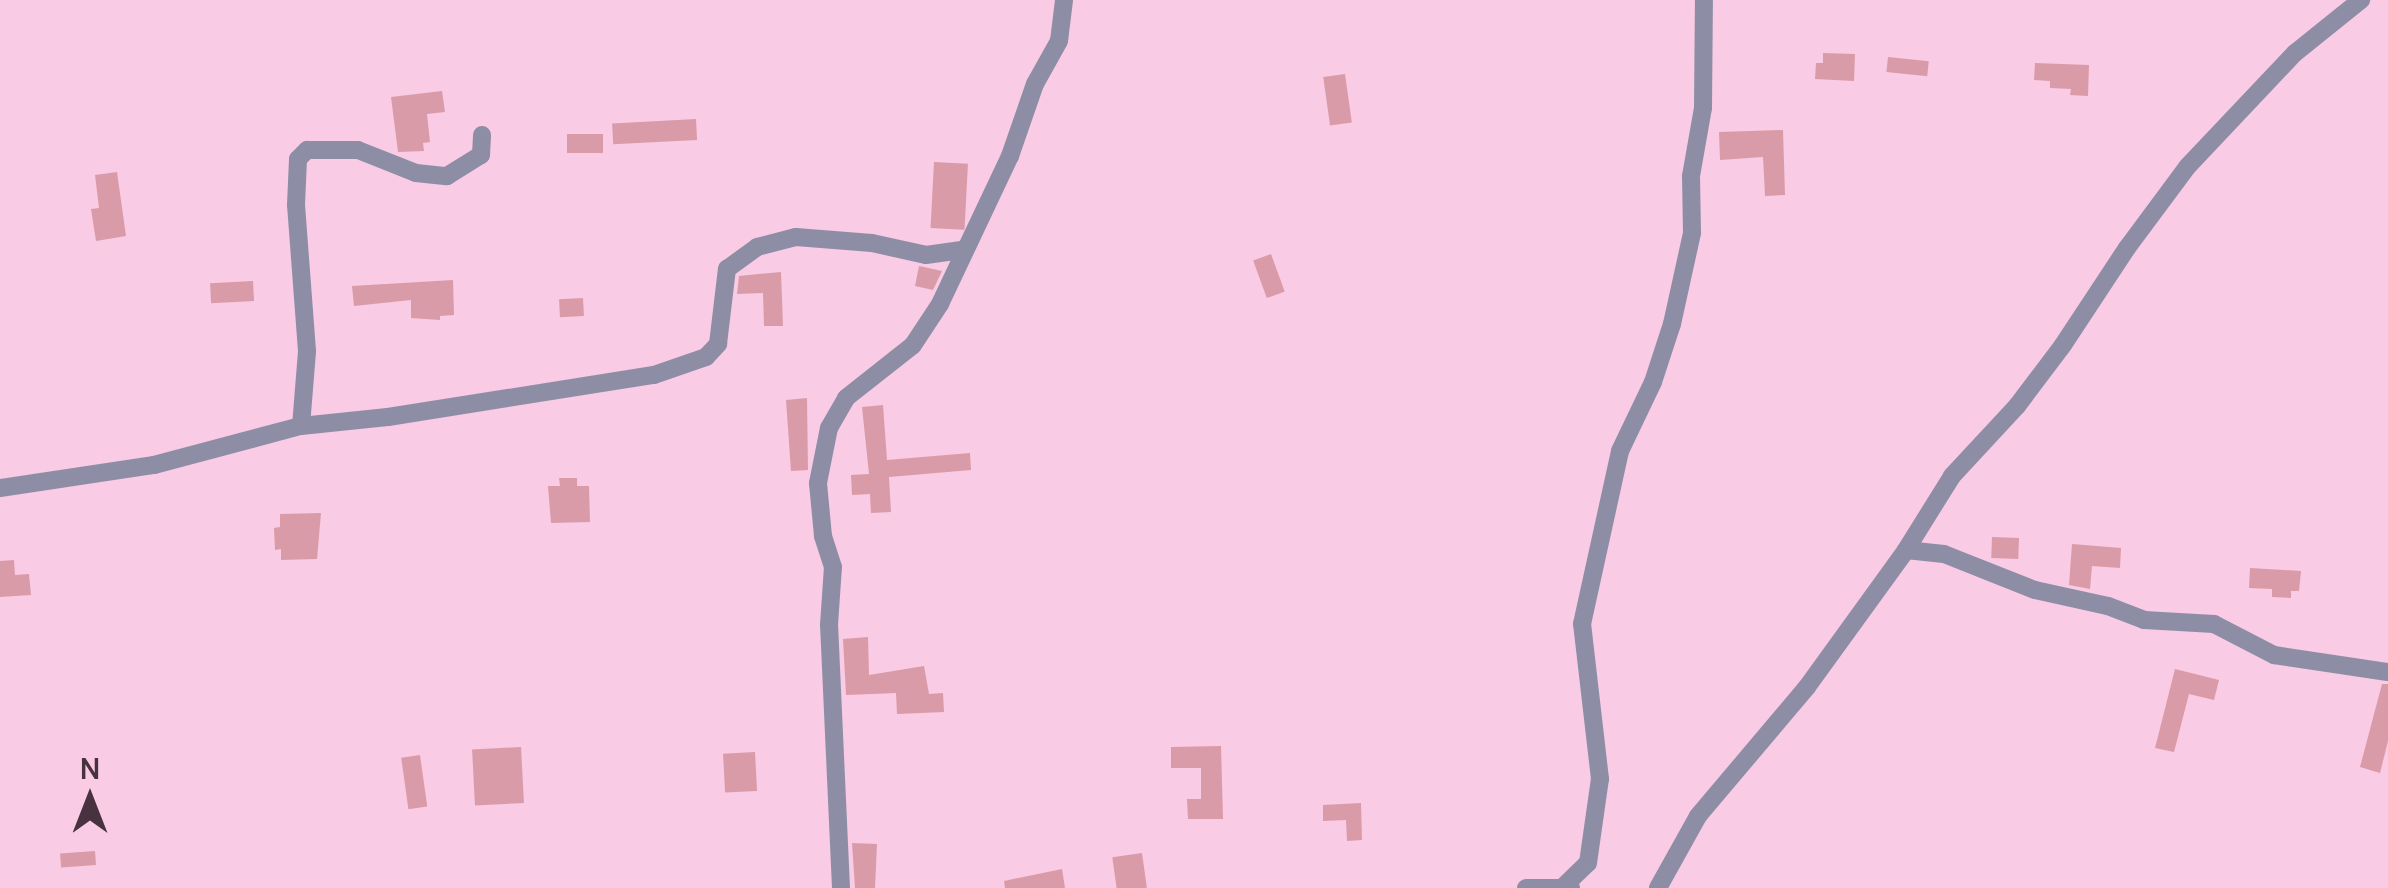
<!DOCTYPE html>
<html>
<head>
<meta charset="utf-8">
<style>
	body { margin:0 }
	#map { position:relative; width:2388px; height:888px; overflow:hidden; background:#f9cbe4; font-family:Manrope,sans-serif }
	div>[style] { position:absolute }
	.building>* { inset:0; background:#da9ba9; transform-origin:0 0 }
	.minor>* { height:18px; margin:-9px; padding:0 9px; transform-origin:9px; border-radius:9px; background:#8d8ea5 }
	span { translate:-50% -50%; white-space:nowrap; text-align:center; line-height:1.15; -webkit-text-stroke:8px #f9cbe4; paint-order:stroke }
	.north { position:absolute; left:40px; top:748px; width:100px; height:100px; -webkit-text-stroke:8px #f9cbe4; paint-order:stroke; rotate:0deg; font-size:28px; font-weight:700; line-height:40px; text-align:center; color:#49323f }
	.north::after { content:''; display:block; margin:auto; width:35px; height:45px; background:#49323f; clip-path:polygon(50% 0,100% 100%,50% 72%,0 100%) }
</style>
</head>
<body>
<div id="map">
	<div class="building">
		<div style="clip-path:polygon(1823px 53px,1855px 54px,1854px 81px,1815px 79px,1816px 63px,1823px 63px)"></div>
		<div style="left:1888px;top:57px;width:41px;height:15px;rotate:6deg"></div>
		<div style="clip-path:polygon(2035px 63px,2089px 65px,2088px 96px,2070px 95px,2071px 89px,2050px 88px,2050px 81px,2034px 80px)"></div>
		<div style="left:1345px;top:74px;width:49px;height:22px;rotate:82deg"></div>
		<div style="clip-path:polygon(442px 91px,445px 112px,427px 114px,430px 142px,423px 143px,424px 151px,398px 152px,391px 97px)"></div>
		<div style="left:696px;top:119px;width:21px;height:84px;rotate:87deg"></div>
		<div style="clip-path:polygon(1783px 130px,1785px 195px,1765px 196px,1763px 157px,1720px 160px,1719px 132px)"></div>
		<div style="left:567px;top:134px;width:36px;height:19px"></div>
		<div style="left:934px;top:162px;width:34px;height:66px;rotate:3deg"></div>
		<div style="clip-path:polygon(117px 172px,126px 236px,96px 241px,91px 209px,99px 208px,95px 175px)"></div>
		<div style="left:1271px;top:254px;width:40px;height:19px;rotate:70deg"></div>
		<div style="clip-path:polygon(919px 266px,942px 271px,933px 290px,915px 286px)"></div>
		<div style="clip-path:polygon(781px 272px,783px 326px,764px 326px,763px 293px,737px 294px,739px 276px)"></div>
		<div style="clip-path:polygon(453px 280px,454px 315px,440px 316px,440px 320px,411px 318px,411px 300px,354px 306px,352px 286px)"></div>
		<div style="left:253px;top:281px;width:20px;height:43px;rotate:87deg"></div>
		<div style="left:583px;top:298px;width:18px;height:24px;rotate:87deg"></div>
		<div style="clip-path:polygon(807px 398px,808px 470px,791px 471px,786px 400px)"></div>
		<div style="clip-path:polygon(883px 405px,887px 460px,970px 453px,971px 470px,889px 477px,891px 512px,871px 513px,870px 494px,852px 495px,851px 475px,869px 474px,862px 407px)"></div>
		<div style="clip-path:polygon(559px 478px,577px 478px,577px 486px,589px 486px,590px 522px,551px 523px,548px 486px,560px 486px)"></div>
		<div style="clip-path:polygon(321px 513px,317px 559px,281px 560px,281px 549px,275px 550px,274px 528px,280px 527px,280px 514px)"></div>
		<div style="left:1992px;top:537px;width:27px;height:21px;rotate:2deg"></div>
		<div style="clip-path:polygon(2072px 544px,2121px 548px,2120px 568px,2092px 566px,2090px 589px,2069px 585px)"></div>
		<div style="clip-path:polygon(14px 560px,15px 575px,29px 574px,31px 595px,0 597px,0 561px)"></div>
		<div style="clip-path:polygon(2250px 568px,2301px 571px,2299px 591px,2291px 591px,2291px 598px,2272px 597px,2272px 589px,2249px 588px)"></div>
		<div style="clip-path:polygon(868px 637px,869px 675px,924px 666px,929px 694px,943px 693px,944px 712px,897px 714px,896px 693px,846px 695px,843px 639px)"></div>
		<div style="clip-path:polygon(2175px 669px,2219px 680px,2214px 700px,2189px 694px,2174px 752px,2155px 748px)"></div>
		<div style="clip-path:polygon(2382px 684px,2388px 684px,2388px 741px,2380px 773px,2360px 767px)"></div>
		<div style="clip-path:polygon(1221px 746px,1223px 819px,1188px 819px,1187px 799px,1201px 799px,1201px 768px,1171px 768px,1171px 747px)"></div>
		<div style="left:521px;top:747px;width:56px;height:49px;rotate:87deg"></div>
		<div style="left:755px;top:752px;width:39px;height:32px;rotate:87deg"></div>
		<div style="left:420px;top:755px;width:52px;height:19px;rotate:82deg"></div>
		<div style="clip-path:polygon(1361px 803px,1362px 840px,1347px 841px,1346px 820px,1323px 821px,1323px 805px)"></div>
		<div style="clip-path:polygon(852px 843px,877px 844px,875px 888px,855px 888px)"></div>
		<div style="left:95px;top:851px;width:14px;height:35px;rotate:86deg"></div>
		<div style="left:1142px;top:853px;width:35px;height:30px;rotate:82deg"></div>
		<div style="clip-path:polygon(1062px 869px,1065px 888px,1005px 888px,1004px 881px)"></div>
	</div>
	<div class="minor">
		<div style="left:301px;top:426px;width:75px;rotate:-85.4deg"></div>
		<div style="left:307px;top:351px;width:146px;rotate:-94.3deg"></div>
		<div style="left:296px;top:205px;width:46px;rotate:-87.5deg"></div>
		<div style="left:298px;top:159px;width:13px;rotate:-45deg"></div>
		<div style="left:307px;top:150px;width:51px"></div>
		<div style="left:358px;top:150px;width:62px;rotate:21.6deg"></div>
		<div style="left:416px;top:173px;width:31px;rotate:6deg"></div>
		<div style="left:447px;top:176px;width:40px;rotate:-32deg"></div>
		<div style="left:481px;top:155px;width:20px;rotate:-87deg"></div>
		<div style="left:0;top:488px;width:156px;rotate:-8.5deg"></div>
		<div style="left:154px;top:465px;width:152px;rotate:-14.9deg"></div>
		<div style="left:301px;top:426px;width:87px;rotate:-5.9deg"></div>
		<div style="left:388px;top:417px;width:269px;rotate:-9deg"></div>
		<div style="left:654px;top:375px;width:55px;rotate:-19.1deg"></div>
		<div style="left:706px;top:357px;width:18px;rotate:-47deg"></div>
		<div style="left:718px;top:344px;width:76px;rotate:-83.2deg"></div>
		<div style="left:727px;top:269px;width:37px;rotate:-36deg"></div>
		<div style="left:757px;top:247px;width:40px;rotate:-14.4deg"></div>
		<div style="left:796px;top:237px;width:76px;rotate:4.5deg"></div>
		<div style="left:872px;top:243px;width:55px;rotate:12.5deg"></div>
		<div style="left:926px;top:255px;width:36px;rotate:-8deg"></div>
		<div style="left:1906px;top:550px;width:38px;rotate:6deg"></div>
		<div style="left:1944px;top:554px;width:98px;rotate:21.6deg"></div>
		<div style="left:2035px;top:590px;width:75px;rotate:12.4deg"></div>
		<div style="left:2108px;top:606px;width:39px;rotate:21deg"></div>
		<div style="left:2144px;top:620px;width:70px;rotate:3.3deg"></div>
		<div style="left:2214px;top:624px;width:68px;rotate:27.3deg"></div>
		<div style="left:2274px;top:655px;width:115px;rotate:8.5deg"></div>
		<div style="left:1564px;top:886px;width:33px;rotate:-44deg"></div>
		<div style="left:1588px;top:863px;width:85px;rotate:-81.9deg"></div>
		<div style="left:1600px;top:779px;width:156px;rotate:-96.6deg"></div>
		<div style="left:1582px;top:624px;width:177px;rotate:-77.6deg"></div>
		<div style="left:1620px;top:451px;width:76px;rotate:-64.4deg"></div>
		<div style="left:1653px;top:382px;width:61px;rotate:-71.9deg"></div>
		<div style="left:1672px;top:324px;width:93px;rotate:-77.6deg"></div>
		<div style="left:1692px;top:233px;width:57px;rotate:-91deg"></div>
		<div style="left:1691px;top:176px;width:69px;rotate:-80deg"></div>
		<div style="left:1703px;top:108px;width:108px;rotate:-89.5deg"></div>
		<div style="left:841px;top:888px;width:263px;rotate:-92.6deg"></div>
		<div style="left:829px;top:625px;width:58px;rotate:-86.1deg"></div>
		<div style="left:833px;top:567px;width:33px;rotate:-108deg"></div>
		<div style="left:823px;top:536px;width:53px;rotate:-95.4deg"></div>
		<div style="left:818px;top:483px;width:56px;rotate:-78.7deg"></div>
		<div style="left:829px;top:428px;width:34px;rotate:-60deg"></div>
		<div style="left:846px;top:398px;width:85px;rotate:-38.3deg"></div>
		<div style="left:913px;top:345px;width:49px;rotate:-56.6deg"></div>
		<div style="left:940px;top:304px;width:164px;rotate:-64.7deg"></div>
		<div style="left:1010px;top:156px;width:76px;rotate:-70.9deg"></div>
		<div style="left:1035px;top:84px;width:49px;rotate:-60.8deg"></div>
		<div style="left:1059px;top:41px;width:41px;rotate:-83deg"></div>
		<div style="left:1526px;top:888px;width:45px"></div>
		<div style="left:1658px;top:888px;width:82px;rotate:-60.9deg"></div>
		<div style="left:1698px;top:816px;width:169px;rotate:-49.8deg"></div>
		<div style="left:1807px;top:687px;width:169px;rotate:-54.1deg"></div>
		<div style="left:1906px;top:550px;width:87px;rotate:-58.1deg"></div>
		<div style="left:1952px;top:476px;width:96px;rotate:-47.1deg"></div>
		<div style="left:2017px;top:406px;width:76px;rotate:-53deg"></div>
		<div style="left:2063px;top:345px;width:116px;rotate:-56.6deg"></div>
		<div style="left:2127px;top:248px;width:102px;rotate:-53.4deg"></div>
		<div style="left:2188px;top:166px;width:156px;rotate:-46.6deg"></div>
		<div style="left:2295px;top:53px;width:85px;rotate:-38.8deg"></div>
	</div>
	<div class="north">N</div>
</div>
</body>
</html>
